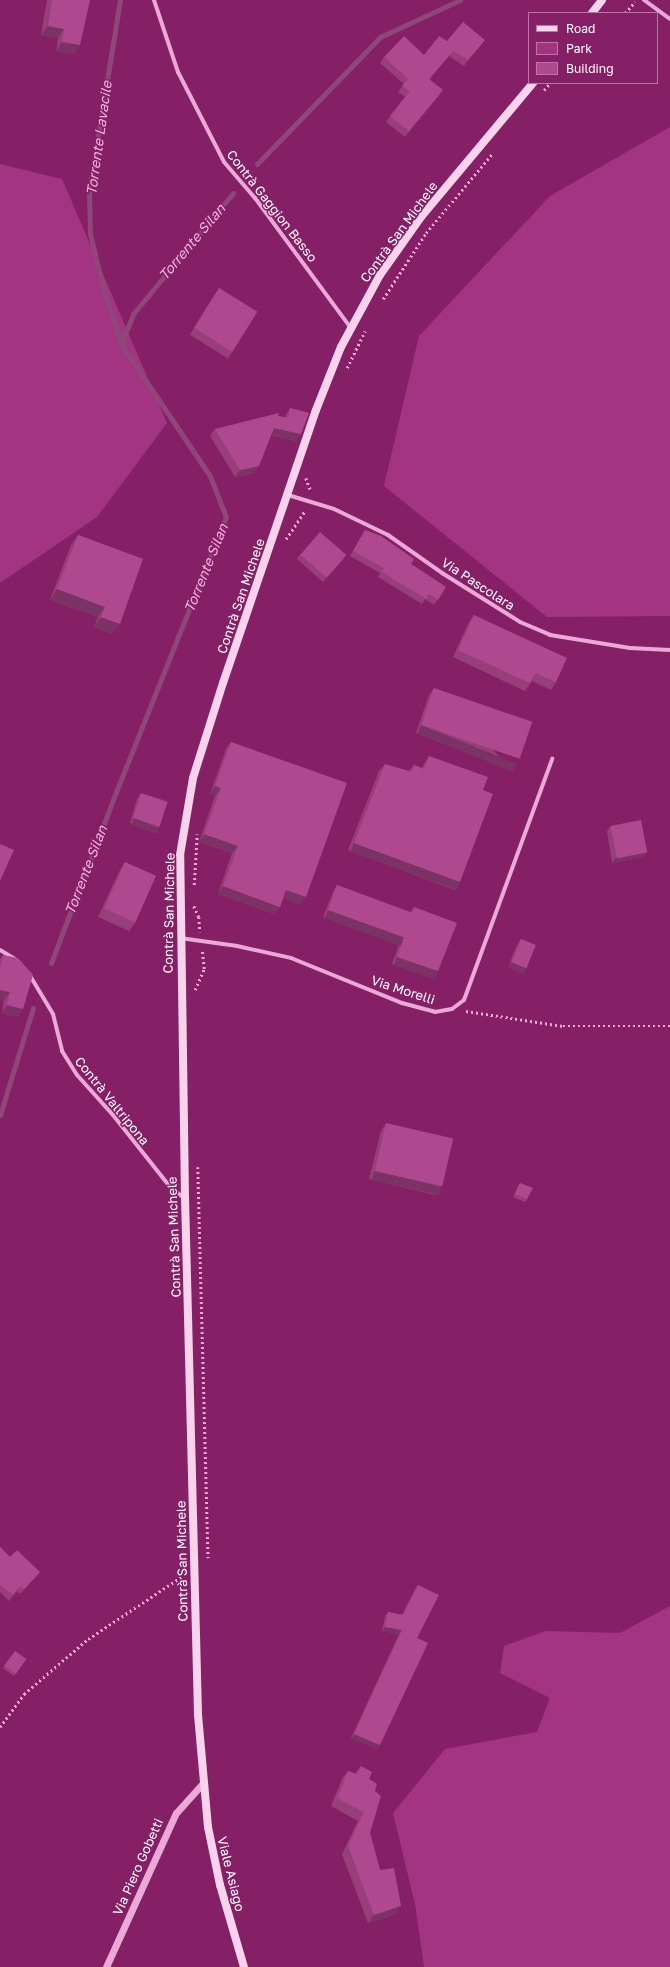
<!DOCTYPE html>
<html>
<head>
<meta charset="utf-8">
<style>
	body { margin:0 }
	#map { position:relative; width:670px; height:1967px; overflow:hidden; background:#862066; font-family:"Golos Text",sans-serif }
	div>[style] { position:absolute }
	.green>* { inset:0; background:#a33482 }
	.stream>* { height:5px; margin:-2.5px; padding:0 2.5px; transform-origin:2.5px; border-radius:2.5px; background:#8f4678 }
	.path>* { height:2.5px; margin-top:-1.25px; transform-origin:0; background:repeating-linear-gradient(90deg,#eaa9d7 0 2px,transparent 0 5px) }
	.minor>* { height:4px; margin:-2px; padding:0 2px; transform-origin:2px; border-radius:2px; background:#eaa9d7 }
	.tertiary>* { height:7px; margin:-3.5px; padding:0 3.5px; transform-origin:3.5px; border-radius:3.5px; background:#eaa9d7 }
	.secondary>* { height:8px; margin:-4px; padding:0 4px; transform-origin:4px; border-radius:4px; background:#f8d4ec }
	.wall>* { inset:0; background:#963f7b; transform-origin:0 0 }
	.shaded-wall>* { inset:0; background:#7a3364; transform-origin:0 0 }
	.building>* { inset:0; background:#ae498f; transform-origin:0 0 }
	span { translate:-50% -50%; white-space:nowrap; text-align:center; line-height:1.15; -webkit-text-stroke:3px #862066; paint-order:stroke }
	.street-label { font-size:13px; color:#fff }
	.water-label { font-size:14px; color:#f1b5e0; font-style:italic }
	.legend { position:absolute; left:528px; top:12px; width:130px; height:72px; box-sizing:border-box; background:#862066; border:1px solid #b679a3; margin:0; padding:5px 7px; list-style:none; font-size:12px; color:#fff }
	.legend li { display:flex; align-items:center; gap:8px; height:20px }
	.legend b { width:20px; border:1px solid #b679a3 }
</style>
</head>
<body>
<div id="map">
	<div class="green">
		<div style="clip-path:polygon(670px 127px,670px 616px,547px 617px,384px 486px,419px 336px,550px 196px)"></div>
		<div style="clip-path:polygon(0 164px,62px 179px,167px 423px,97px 517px,0 583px)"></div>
		<div style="clip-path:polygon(670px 1606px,670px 1967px,424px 1967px,415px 1904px,393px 1813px,445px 1749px,537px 1732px,550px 1698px,500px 1673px,504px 1646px,546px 1631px,620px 1633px)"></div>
	</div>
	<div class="stream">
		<div style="left:120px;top:0;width:193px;rotate:99.2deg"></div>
		<div style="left:89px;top:191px;width:43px;rotate:88.7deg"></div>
		<div style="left:90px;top:234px;width:59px;rotate:76.2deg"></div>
		<div style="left:104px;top:291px;width:56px;rotate:72.2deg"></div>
		<div style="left:257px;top:164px;width:177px;rotate:-45.9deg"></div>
		<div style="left:380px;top:37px;width:88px;rotate:-24.8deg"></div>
		<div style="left:51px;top:963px;width:183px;rotate:-69.2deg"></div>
		<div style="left:116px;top:792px;width:296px;rotate:-68.2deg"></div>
		<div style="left:226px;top:517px;width:44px;rotate:-111.3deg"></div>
		<div style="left:210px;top:476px;width:159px;rotate:-124deg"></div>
		<div style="left:121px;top:344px;width:32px;rotate:-68deg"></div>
		<div style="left:133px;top:314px;width:157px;rotate:-50.4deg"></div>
		<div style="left:0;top:1115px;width:112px;rotate:-72.9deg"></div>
	</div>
	<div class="path">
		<div style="left:625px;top:13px;width:15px;rotate:-48deg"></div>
		<div style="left:544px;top:90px;width:9px;rotate:-49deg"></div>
		<div style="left:383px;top:299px;width:79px;rotate:-56.9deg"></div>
		<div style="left:426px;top:233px;width:104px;rotate:-50.1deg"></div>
		<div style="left:347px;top:368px;width:41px;rotate:-64.1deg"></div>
		<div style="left:306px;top:478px;width:14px;rotate:69deg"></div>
		<div style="left:286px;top:539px;width:34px;rotate:-56deg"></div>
		<div style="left:194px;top:885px;width:51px;rotate:-86.6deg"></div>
		<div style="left:194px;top:906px;width:12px;rotate:66deg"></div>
		<div style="left:199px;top:917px;width:15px;rotate:86deg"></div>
		<div style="left:195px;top:990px;width:23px;rotate:-67deg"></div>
		<div style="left:204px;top:969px;width:18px;rotate:-96deg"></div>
		<div style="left:466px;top:1011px;width:98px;rotate:8.8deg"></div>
		<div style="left:563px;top:1026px;width:107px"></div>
		<div style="left:198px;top:1167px;width:391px;rotate:88.5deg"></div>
		<div style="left:0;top:1727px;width:41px;rotate:-54deg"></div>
		<div style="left:24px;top:1694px;width:84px;rotate:-40.7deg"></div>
		<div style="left:88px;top:1639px;width:114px;rotate:-33.6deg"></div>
	</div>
	<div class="minor">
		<div style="left:154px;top:0;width:76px;rotate:71.6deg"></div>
		<div style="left:178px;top:72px;width:101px;rotate:62.9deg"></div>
		<div style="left:224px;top:162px;width:48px;rotate:49.3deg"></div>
		<div style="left:255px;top:198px;width:162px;rotate:53.6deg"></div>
		<div style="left:644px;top:0;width:32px;rotate:36deg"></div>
		<div style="left:288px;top:495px;width:48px;rotate:16.9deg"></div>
		<div style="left:334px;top:509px;width:60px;rotate:25.7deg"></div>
		<div style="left:388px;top:535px;width:66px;rotate:35.1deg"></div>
		<div style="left:442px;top:573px;width:92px;rotate:32.1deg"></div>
		<div style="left:520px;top:622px;width:33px;rotate:23deg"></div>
		<div style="left:550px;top:635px;width:81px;rotate:9.2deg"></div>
		<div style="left:630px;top:648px;width:40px;rotate:2.9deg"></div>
		<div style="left:180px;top:938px;width:58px;rotate:8deg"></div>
		<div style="left:237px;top:946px;width:55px;rotate:12.5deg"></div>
		<div style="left:291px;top:958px;width:120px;rotate:22.1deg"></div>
		<div style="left:402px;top:1003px;width:34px;rotate:15deg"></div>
		<div style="left:435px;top:1012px;width:17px;rotate:-10deg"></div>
		<div style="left:452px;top:1009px;width:15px;rotate:-37deg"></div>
		<div style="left:464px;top:1000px;width:257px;rotate:-69.9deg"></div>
		<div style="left:0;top:950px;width:17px;rotate:31deg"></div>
		<div style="left:29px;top:974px;width:47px;rotate:59deg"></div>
		<div style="left:53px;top:1014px;width:38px;rotate:76deg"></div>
		<div style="left:62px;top:1051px;width:28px;rotate:58deg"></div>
		<div style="left:77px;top:1075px;width:54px;rotate:48deg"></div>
		<div style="left:113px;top:1115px;width:92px;rotate:51.6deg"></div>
		<div style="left:170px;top:1187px;width:18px;rotate:38deg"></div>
	</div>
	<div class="tertiary">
		<div style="left:106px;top:1967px;width:169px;rotate:-65.6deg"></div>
		<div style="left:176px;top:1813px;width:39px;rotate:-48deg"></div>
	</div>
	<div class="secondary">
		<div style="left:592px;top:13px;width:16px;rotate:-52deg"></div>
		<div style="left:244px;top:1967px;width:85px;rotate:-106.3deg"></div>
		<div style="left:220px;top:1885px;width:59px;rotate:-101.7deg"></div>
		<div style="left:208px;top:1827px;width:113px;rotate:-95.1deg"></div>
		<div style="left:198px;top:1714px;width:516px;rotate:-91.44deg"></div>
		<div style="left:185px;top:1198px;width:343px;rotate:-90.8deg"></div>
		<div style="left:180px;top:855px;width:78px;rotate:-80.4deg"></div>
		<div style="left:193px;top:778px;width:100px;rotate:-72.5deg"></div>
		<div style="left:223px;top:683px;width:288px;rotate:-71.2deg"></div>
		<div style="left:316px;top:410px;width:68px;rotate:-68.4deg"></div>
		<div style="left:341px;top:347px;width:82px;rotate:-61.6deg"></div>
		<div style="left:380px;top:275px;width:71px;rotate:-54.7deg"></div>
		<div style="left:421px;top:217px;width:175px;rotate:-50.1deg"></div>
	</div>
	<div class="wall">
		<div style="clip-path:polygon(47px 0,90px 0,74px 54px,56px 51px,58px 38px,41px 35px)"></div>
		<div style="clip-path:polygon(485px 40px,481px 45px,464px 66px,449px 56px,430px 79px,439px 96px,405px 137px,386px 122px,405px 97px,398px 92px,404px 84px,380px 63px,384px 57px,424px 55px,447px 41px)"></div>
		<div style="left:219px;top:288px;width:45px;height:55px;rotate:32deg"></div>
		<div style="clip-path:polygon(290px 408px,296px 441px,271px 435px,254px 473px,235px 477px,210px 436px,215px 429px,278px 416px,285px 417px,286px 415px)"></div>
		<div style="clip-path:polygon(365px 530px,411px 564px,446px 587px,434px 605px,425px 599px,422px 604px,378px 577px,380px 573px,350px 556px)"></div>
		<div style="clip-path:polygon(78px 535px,143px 559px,112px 634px,94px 627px,98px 617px,50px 600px,71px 545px)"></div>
		<div style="clip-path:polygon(300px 554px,346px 555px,343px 560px,323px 582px,297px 559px)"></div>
		<div style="clip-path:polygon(474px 615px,556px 682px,551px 690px,532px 681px,525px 691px,453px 657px,469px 622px)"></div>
		<div style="clip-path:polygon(434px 688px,512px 770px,416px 733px,429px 695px)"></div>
		<div style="clip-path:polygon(231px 742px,301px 905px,283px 898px,280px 907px,274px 914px,218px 894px,232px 853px,199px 842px,215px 796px,210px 794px,226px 749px)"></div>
		<div style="clip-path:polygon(429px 756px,483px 790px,455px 890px,348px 850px,379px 771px,385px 764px,409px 771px,414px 765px,422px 768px,424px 764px)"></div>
		<div style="clip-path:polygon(141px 793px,159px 828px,155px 833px,130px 823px,137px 799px)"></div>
		<div style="clip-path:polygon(611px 826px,643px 857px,612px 863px,607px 831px)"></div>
		<div style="clip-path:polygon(125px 862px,135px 923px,129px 931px,98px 917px,120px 870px)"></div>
		<div style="clip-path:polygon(337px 885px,411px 912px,414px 907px,434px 978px,392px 964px,399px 944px,323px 917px,333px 892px)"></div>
		<div style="clip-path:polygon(521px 939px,523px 974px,508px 967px,517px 945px)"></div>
		<div style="clip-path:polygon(3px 955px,18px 1017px,2px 1013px,4px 1000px,0 999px,0 959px)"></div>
		<div style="clip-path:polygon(386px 1123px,441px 1187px,435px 1195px,369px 1179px,381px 1131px)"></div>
		<div style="clip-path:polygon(520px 1183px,527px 1199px,525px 1202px,513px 1197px,518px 1186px)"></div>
		<div style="clip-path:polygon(0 1547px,10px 1557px,40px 1572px,36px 1577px,20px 1594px,17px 1592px,9px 1601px,0 1592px)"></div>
		<div style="clip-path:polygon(418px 1585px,417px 1638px,378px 1749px,351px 1738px,399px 1634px,382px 1631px,385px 1616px,388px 1612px,402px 1615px,415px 1589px)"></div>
		<div style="left:15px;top:1651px;width:14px;height:21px;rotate:36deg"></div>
		<div style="clip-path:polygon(361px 1766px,369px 1779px,375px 1791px,370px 1833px,380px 1870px,396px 1914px,368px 1923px,342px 1854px,358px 1821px,331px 1806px,342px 1779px,348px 1771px,355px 1774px)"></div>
	</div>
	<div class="shaded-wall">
		<div style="clip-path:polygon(48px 26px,64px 29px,58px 38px,41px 35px)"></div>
		<div style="clip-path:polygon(485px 40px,481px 45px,464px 66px,468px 60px)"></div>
		<div style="clip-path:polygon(62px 42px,80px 45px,74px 54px,56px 51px)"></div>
		<div style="clip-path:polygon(453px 51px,449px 56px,425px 85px,429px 79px)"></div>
		<div style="clip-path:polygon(443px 90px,439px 96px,405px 137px,409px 131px)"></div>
		<div style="clip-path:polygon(274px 428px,301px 434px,296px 441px,269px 434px)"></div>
		<div style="clip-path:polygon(259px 466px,254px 473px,235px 477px,240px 470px)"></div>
		<div style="clip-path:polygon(346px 555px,343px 560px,323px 582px,327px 576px)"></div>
		<div style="clip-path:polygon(57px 589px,105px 607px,98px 617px,50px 600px)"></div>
		<div style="clip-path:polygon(101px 617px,120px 624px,112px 634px,94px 627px)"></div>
		<div style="left:421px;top:725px;width:103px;height:9px;rotate:22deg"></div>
		<div style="clip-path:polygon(215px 786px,221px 788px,215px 796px,210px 794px)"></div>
		<div style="left:134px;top:818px;width:27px;height:6px;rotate:22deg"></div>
		<div style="clip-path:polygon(204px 834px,238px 846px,232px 853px,199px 842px)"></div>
		<div style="left:354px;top:843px;width:113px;height:9px;rotate:20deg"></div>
		<div style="clip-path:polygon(647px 852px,643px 857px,612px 863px,616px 857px)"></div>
		<div style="clip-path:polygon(223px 886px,280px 907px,274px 914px,218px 894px)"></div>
		<div style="clip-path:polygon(286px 890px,306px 897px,301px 905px,280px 897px)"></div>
		<div style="left:328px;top:910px;width:81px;height:9px;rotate:20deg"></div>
		<div style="left:397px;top:957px;width:43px;height:9px;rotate:19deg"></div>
		<div style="clip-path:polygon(511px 962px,527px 968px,523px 974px,508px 967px)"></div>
		<div style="clip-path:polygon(0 990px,10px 992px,4px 1000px,0 999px)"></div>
		<div style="clip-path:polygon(7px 1005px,23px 1009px,18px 1017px,2px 1013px)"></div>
		<div style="left:374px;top:1171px;width:69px;height:9px;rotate:13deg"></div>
		<div style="clip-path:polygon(40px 1572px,36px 1577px,20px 1594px,24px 1589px)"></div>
		<div style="clip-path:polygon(21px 1586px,17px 1592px,9px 1601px,13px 1595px)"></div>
		<div style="clip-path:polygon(385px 1627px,402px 1630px,399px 1634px,382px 1631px)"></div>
		<div style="left:354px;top:1734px;width:28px;height:5px;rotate:23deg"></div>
		<div style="clip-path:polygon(401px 1906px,396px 1914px,368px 1923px,374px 1915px)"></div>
	</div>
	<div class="building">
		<div style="clip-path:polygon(52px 0,90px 0,80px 45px,62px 42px,64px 29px,48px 26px)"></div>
		<div style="clip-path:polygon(463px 22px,485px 40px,468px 60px,453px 51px,429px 79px,443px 90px,409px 131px,390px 116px,410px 91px,402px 86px,408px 79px,384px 57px,404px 36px,424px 55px,439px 36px,447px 41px)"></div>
		<div style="left:219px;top:288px;width:45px;height:47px;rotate:32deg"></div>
		<div style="clip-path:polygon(290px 408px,309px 413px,301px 434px,274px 428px,259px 466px,240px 470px,215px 429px,279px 413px,278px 416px,288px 418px)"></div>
		<div style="clip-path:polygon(365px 530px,381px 536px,414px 559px,411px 564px,446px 587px,438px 600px,429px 594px,426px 599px,382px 572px,384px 568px,353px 551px)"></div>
		<div style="left:320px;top:532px;width:35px;height:30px;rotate:41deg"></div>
		<div style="clip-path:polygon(78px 535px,143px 559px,120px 624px,101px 617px,105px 607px,57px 589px)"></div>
		<div style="clip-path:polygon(474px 615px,567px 658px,556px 682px,535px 673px,530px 683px,458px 650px)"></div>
		<div style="left:434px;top:688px;width:104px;height:39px;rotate:19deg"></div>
		<div style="clip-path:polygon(231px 742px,347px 783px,306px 897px,286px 890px,280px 907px,223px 886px,238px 846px,204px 834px,221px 788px,215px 786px)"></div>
		<div style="clip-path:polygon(429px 756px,488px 777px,483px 790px,493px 794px,460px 882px,354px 843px,385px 764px,411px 772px,414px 765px,424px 769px)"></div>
		<div style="left:141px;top:793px;width:28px;height:26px;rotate:18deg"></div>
		<div style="left:641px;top:820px;width:33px;height:31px;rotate:79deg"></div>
		<div style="clip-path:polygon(0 844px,14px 850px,0 881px)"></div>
		<div style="left:125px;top:862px;width:34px;height:51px;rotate:24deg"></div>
		<div style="clip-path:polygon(337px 885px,412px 913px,414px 907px,457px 923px,438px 971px,397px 957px,404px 937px,328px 910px)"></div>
		<div style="left:521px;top:939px;width:16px;height:25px;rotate:22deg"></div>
		<div style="clip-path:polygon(3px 955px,18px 958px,33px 975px,23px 1009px,7px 1005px,10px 992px,0 990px,0 969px)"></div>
		<div style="left:386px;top:1123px;width:69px;height:49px;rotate:13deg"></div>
		<div style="clip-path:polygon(520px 1183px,533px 1188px,527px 1199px,515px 1194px)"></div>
		<div style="clip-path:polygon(0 1547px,10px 1557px,17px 1550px,40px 1572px,24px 1589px,21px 1586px,13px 1595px,1px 1585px,0 1586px)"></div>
		<div style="clip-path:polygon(418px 1585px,439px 1595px,417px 1638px,428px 1643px,380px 1745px,354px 1734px,402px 1630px,385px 1627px,388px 1612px,403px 1615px)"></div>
		<div style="left:15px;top:1651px;width:14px;height:18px;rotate:36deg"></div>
		<div style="clip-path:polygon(361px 1766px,372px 1772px,369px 1779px,377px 1784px,375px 1791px,381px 1796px,370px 1833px,380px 1870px,394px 1868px,401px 1906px,374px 1915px,348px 1846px,364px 1812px,337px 1798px,348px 1771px,357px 1774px)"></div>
	</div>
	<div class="street-label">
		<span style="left:272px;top:206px;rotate:52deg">Contrà Gaggion Basso</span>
		<span style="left:399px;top:232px;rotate:-54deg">Contrà San Michele</span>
		<span style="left:478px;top:584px;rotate:33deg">Via Pascolara</span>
		<span style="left:241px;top:596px;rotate:-71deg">Contrà San Michele</span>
		<span style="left:169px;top:913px;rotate:-89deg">Contrà San Michele</span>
		<span style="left:403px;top:990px;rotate:18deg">Via Morelli</span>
		<span style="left:112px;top:1101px;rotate:51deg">Contrà Valtripona</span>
		<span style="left:174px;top:1237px;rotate:-92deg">Contrà San Michele</span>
		<span style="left:182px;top:1561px;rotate:-91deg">Contrà San Michele</span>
		<span style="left:138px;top:1867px;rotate:-66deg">Via Piero Gobetti</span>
		<span style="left:231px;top:1874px;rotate:76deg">Viale Asiago</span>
	</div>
	<div class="water-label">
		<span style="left:99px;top:138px;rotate:-82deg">Torrente Lavacile</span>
		<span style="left:192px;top:242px;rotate:-50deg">Torrente Silan</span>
		<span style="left:206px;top:568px;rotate:-68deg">Torrente Silan</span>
		<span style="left:86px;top:870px;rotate:-69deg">Torrente Silan</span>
	</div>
	<ul class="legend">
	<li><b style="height:5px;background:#f8d4ec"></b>Road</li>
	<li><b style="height:11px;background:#a33482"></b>Park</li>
	<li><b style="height:11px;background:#ae498f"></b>Building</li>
	</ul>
</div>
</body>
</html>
